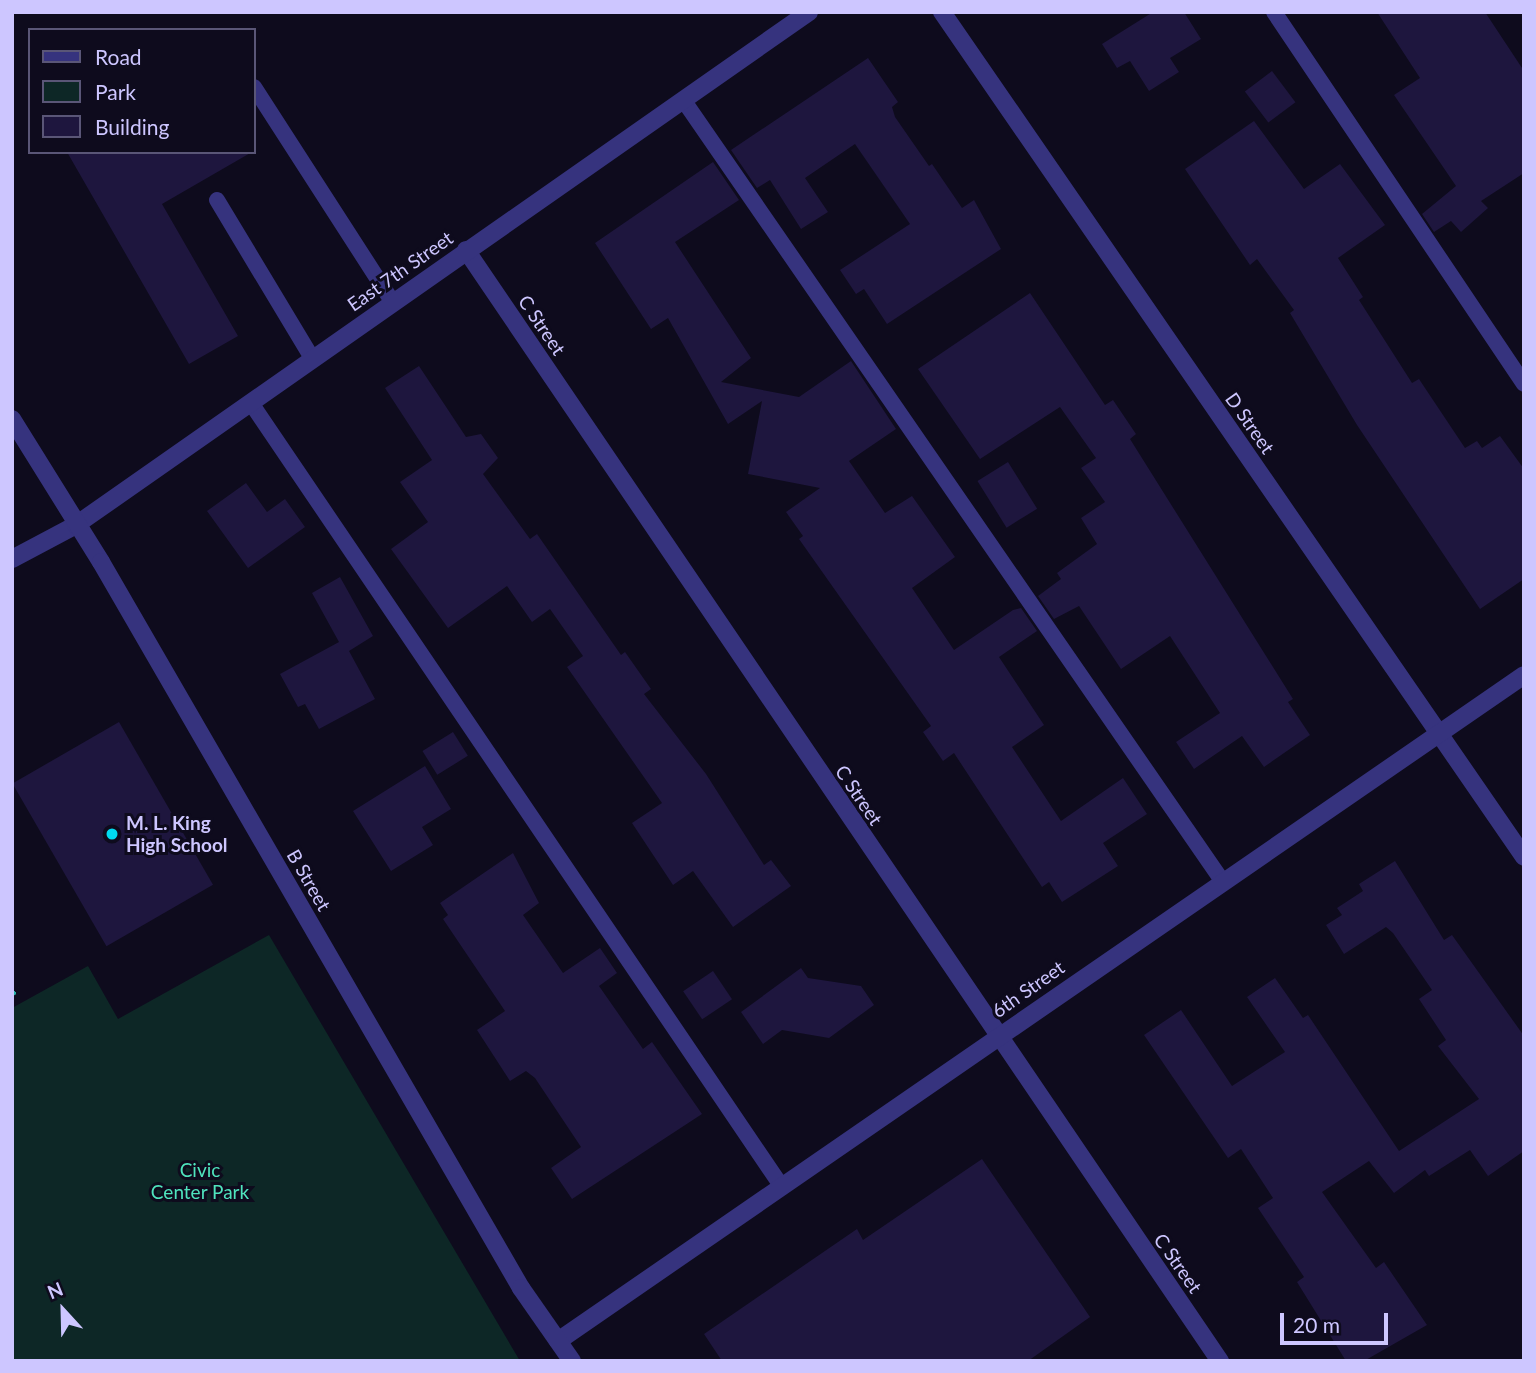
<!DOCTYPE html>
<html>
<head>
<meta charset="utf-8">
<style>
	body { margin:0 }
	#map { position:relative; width:1536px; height:1373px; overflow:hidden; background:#0e0b1d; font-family:Lato,sans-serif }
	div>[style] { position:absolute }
	.green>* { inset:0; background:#0d2726 }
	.building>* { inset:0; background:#1e163e; transform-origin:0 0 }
	.path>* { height:4.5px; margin-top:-2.25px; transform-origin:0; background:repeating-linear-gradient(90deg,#28b2a9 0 3.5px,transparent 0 8.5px) }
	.service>* { height:16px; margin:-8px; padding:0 8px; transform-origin:8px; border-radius:8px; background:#36337e }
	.minor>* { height:18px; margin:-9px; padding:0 9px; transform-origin:9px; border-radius:9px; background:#36337e }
	.tertiary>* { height:18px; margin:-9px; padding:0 9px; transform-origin:9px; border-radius:9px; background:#36337e }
	.dots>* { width:19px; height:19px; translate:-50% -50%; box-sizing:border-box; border:4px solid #0e0b1d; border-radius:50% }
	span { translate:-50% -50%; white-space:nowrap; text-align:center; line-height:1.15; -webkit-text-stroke:6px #0e0b1d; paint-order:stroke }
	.street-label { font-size:19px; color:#cdc6ff }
	.poi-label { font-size:19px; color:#cdc6ff; font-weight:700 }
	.left { translate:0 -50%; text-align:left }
	.park-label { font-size:19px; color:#4fe3bd }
	.frame { position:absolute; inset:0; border:14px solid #cdc6ff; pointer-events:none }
	.legend { position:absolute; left:28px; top:28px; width:228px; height:126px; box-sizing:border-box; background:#0e0b1d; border:2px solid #5a5677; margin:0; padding:9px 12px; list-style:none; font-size:21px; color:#cdc6ff }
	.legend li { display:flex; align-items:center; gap:14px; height:35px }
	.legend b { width:35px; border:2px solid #5a5677 }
	.north { position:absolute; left:28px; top:1275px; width:70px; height:70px; -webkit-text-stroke:5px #0e0b1d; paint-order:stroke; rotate:338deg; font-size:19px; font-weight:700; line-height:28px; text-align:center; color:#cdc6ff }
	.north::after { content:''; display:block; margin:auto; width:24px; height:32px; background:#cdc6ff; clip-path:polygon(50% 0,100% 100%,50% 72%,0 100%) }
	.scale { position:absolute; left:1280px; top:1313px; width:108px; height:32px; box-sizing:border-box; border:4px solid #cdc6ff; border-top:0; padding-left:9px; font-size:21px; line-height:24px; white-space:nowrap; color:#cdc6ff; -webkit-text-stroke:5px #0e0b1d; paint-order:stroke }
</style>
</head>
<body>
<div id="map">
	<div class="green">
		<div style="clip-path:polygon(269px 935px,520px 1361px,12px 1361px,12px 1008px,88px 966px,118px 1019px)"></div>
	</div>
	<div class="building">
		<div style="clip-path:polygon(1153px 12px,1184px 12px,1201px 39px,1170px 58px,1179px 72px,1149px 91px,1130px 61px,1117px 68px,1102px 44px)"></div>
		<div style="clip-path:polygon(1377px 12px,1485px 12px,1524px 71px,1524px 173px,1481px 201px,1488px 208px,1461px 232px,1451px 221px,1434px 232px,1422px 214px,1456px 186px,1394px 95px,1420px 78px)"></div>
		<div style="clip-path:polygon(868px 58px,898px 102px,892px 107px,895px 117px,929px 166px,932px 164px,962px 208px,974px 200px,1001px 249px,887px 324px,864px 289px,856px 294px,840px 270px,910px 224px,855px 144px,805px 178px,828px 212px,801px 229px,770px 180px,757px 188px,731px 150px)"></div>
		<div style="left:1272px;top:71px;width:39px;height:34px;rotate:53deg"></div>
		<div style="clip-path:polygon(1254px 121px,1304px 189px,1340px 164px,1385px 225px,1338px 258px,1363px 297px,1359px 300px,1412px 383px,1419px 379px,1465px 448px,1477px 441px,1482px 448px,1500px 436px,1524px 469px,1524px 579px,1480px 609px,1357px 425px,1290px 313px,1294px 310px,1257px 259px,1250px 265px,1185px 169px)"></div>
		<div style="clip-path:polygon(67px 152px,252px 152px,162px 204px,238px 336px,189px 364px)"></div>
		<div style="clip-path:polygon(713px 162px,739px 200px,675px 242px,751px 358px,721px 382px,799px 397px,851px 361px,896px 429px,849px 461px,885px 513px,912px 496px,955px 557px,912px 588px,954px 650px,1013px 610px,1021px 608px,1037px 631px,999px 657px,1044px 725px,1012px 747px,1061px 821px,1123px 778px,1147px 814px,1103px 843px,1118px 866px,1062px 902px,1049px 882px,1042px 887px,954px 753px,943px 761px,923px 732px,931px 726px,799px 539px,803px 536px,786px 512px,820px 488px,748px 474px,762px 401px,728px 424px,668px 318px,651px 329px,595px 243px)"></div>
		<div style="clip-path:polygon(1030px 293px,1105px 405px,1113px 400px,1136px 434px,1130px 439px,1293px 699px,1288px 702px,1310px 735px,1264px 767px,1242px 736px,1194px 769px,1176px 742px,1220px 713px,1170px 636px,1121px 669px,1079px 606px,1054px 619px,1038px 596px,1061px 579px,1057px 573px,1097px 544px,1081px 518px,1105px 502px,1081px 468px,1096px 458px,1060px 407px,980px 459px,918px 369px)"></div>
		<div style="clip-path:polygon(419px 366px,466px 437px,481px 434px,498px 458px,483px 474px,530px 539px,537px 534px,621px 655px,625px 652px,651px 689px,644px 694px,706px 774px,764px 865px,771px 860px,791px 886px,733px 927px,693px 871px,673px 885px,632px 823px,662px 803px,567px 667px,583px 656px,550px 609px,532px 622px,507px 586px,448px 628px,391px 549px,428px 522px,400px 482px,432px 460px,385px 388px)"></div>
		<div style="left:1008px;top:462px;width:55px;height:36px;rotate:58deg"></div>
		<div style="clip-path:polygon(246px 483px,267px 512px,285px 499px,305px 527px,248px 568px,207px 511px)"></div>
		<div style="clip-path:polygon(340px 577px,373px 636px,349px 651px,375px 699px,319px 729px,305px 704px,298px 707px,280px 674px,339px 642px,312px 593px)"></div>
		<div style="left:119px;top:722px;width:188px;height:123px;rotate:60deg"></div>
		<div style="left:453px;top:732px;width:28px;height:36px;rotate:58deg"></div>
		<div style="clip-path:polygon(425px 766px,451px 809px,422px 827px,433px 845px,391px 871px,353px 811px)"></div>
		<div style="clip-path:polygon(513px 853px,539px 903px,523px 915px,563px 973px,600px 948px,617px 973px,599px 986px,643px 1049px,652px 1042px,702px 1114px,572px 1199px,551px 1168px,581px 1147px,535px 1078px,526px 1071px,510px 1081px,477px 1030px,505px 1011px,443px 919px,448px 915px,440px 903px)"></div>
		<div style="clip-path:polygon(1395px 861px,1444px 940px,1452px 935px,1524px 1036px,1524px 1151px,1488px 1176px,1470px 1150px,1429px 1176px,1425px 1170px,1394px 1193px,1369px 1161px,1322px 1192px,1376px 1268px,1384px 1262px,1427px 1325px,1364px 1361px,1346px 1361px,1297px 1282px,1304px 1277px,1258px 1208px,1273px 1198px,1241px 1149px,1228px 1158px,1144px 1035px,1181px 1010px,1232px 1086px,1285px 1052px,1247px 997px,1275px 978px,1303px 1018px,1308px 1015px,1399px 1151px,1479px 1099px,1438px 1046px,1446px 1040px,1419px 999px,1432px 990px,1393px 933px,1386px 927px,1344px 954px,1326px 925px,1342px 915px,1337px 908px,1363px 891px,1359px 884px)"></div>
		<div style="clip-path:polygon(801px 968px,808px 978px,861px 986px,874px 1005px,829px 1038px,782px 1030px,763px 1044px,741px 1012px)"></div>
		<div style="left:713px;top:971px;width:34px;height:36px;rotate:56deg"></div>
		<div style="clip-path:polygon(982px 1159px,1090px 1317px,1028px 1361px,722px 1361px,704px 1334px,857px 1229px,863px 1240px)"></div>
	</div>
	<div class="path">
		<div style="left:12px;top:993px;width:8px;rotate:-30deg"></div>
	</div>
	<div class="service">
		<div style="left:1274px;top:12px;width:448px;rotate:56.1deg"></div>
		<div style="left:254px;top:87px;width:255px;rotate:57.2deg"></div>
		<div style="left:684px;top:101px;width:945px;rotate:55.39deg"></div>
		<div style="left:217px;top:200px;width:184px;rotate:59deg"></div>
		<div style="left:251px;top:403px;width:947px;rotate:55.89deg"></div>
	</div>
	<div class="minor">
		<div style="left:942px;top:12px;width:1026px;rotate:55.44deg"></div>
		<div style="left:466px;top:250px;width:1343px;rotate:55.84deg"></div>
		<div style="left:12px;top:559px;width:72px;rotate:-28deg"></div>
		<div style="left:76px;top:525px;width:895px;rotate:-34.99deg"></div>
		<div style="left:558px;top:1341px;width:1173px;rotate:-34.58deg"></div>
	</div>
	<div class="tertiary">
		<div style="left:12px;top:419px;width:168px;rotate:58.1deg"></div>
		<div style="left:101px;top:562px;width:839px;rotate:59.95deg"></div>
		<div style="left:521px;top:1288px;width:89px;rotate:55.1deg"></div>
	</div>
	<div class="dots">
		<div style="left:112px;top:834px;background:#00daf1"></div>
	</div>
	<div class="street-label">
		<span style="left:400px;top:271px;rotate:-35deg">East 7th Street</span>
		<span style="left:542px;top:325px;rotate:56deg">C Street</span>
		<span style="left:1250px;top:423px;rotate:55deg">D Street</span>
		<span style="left:859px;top:795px;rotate:56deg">C Street</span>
		<span style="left:309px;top:880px;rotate:60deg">B Street</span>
		<span style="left:1028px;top:989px;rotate:-35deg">6th Street</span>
		<span style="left:1178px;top:1263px;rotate:55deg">C Street</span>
	</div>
	<div class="poi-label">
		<span class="left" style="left:126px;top:834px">M. L. King<br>High School</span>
	</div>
	<div class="park-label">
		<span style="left:200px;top:1181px">Civic<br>Center Park</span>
	</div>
	<div class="frame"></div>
	<ul class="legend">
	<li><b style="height:9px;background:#36337e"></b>Road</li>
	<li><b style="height:19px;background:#0d2726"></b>Park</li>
	<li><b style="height:19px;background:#1e163e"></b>Building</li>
	</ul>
	<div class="north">N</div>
	<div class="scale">20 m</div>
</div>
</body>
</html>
